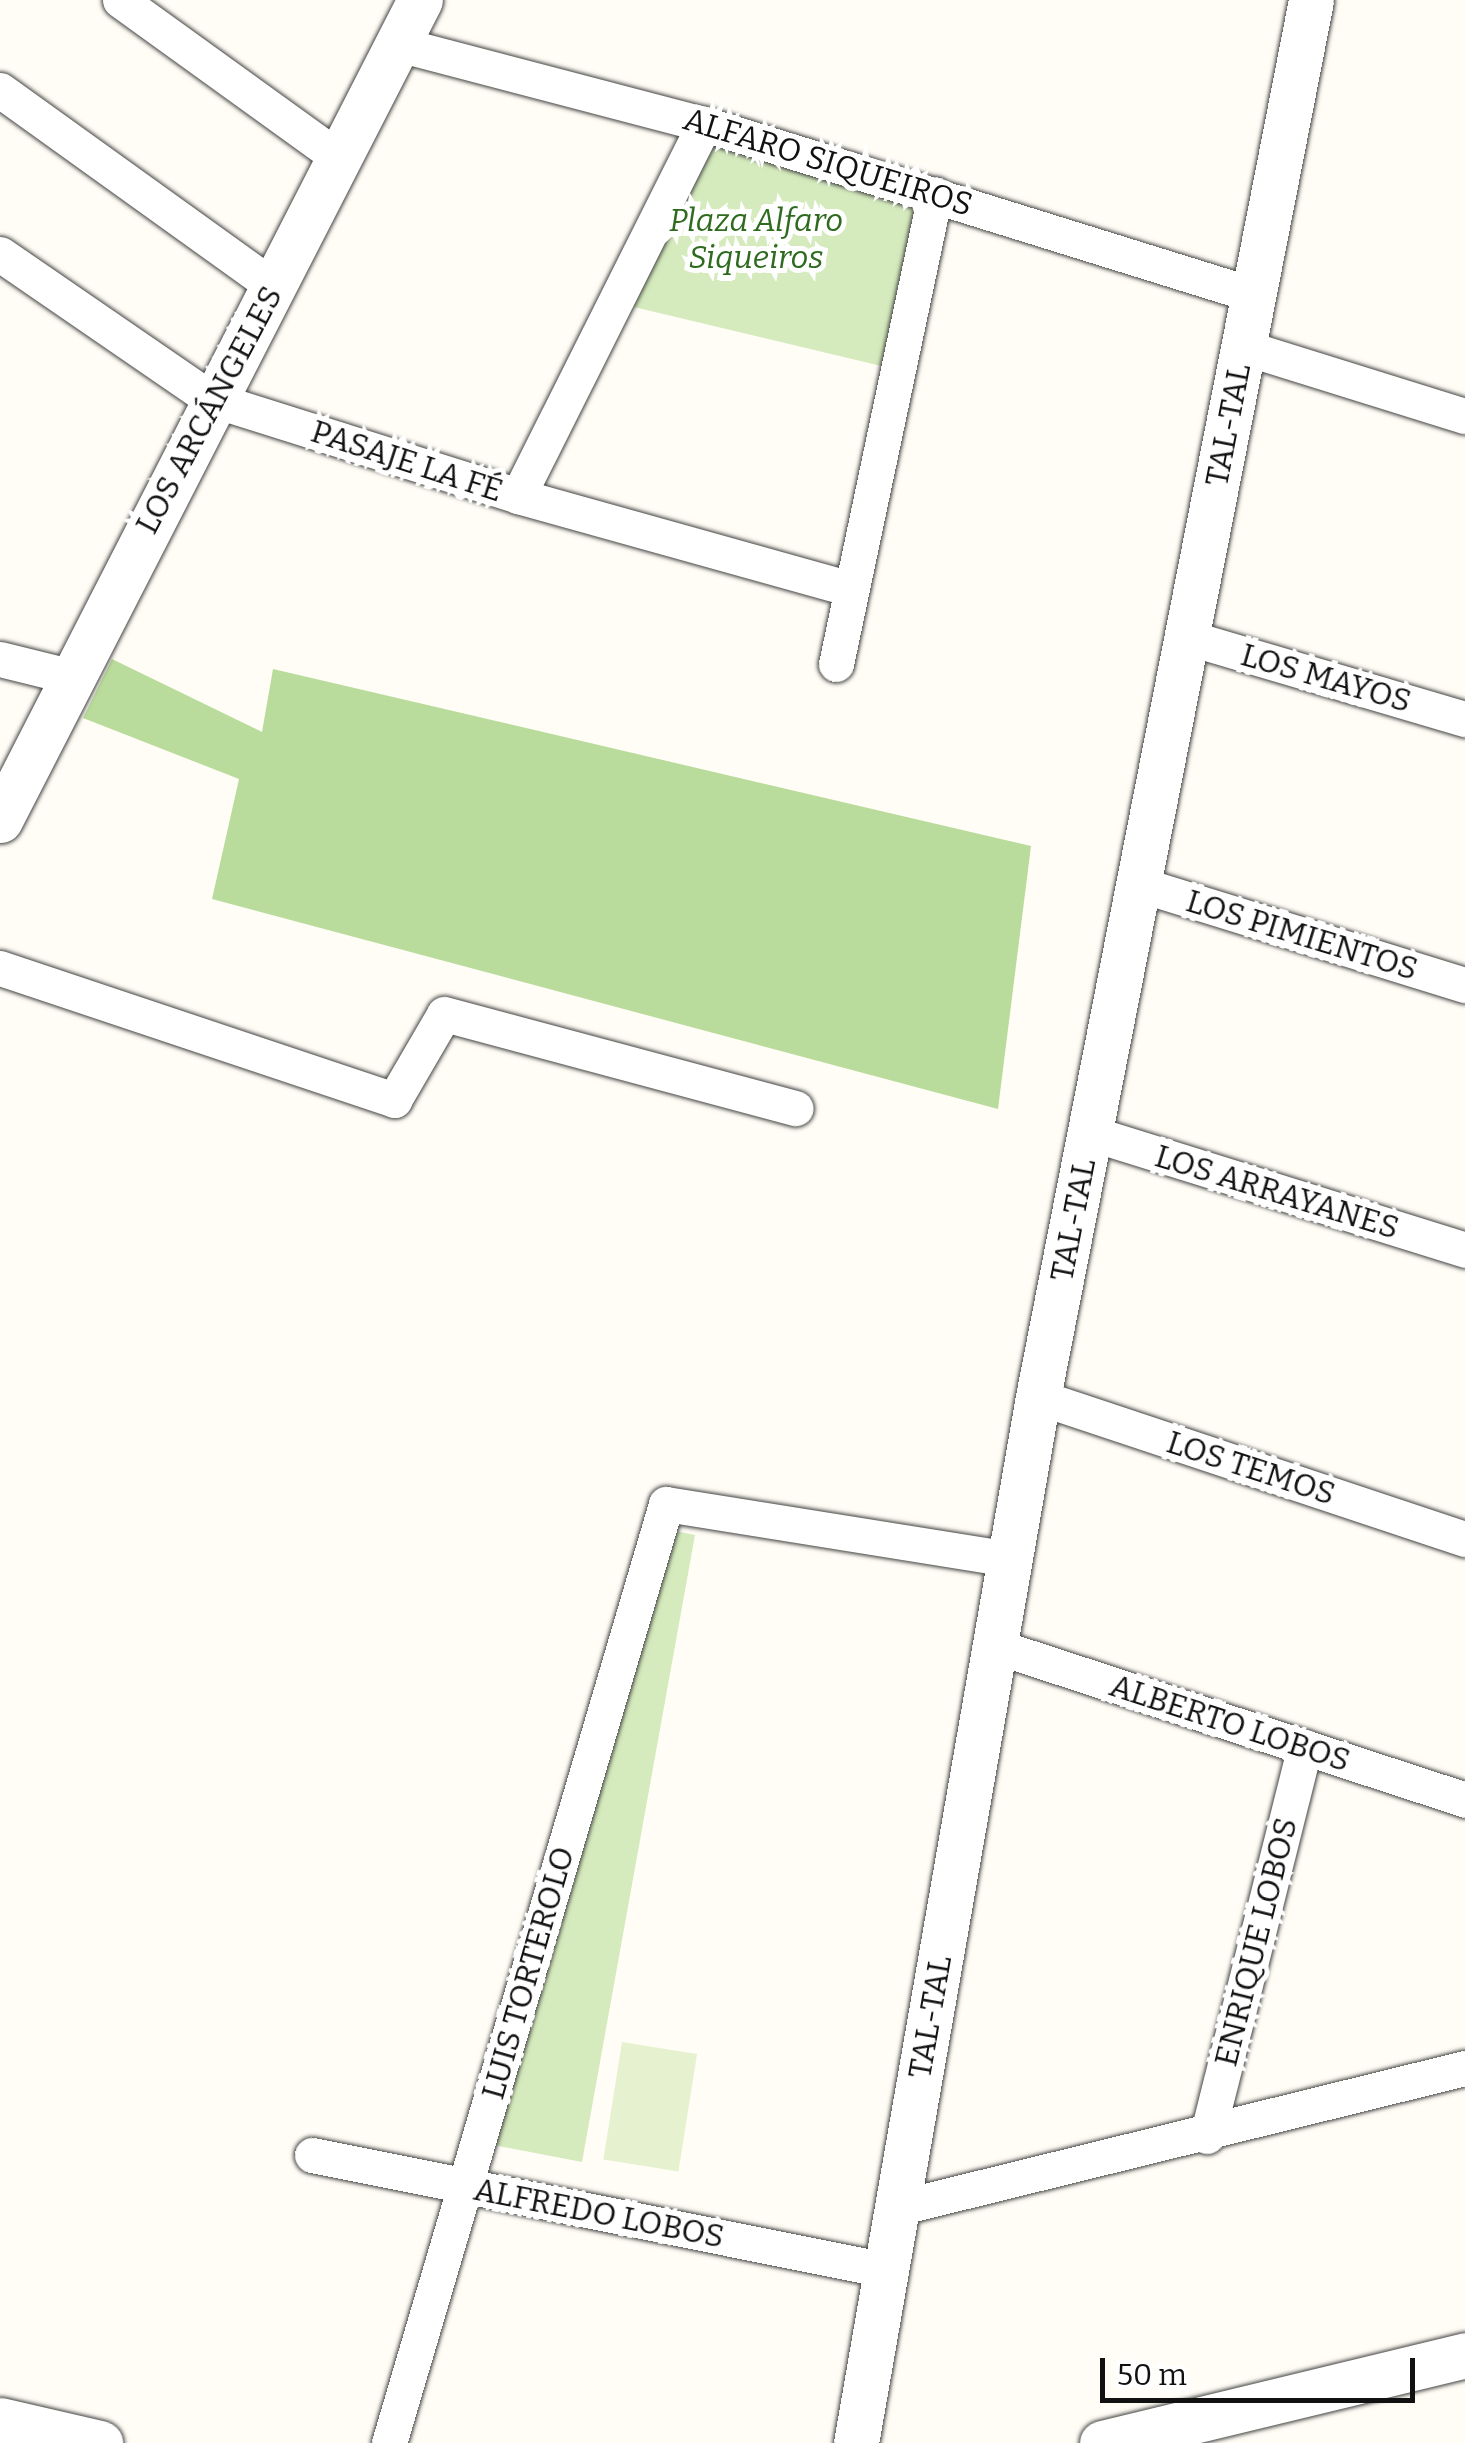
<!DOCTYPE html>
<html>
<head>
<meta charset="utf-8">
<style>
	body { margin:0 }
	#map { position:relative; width:1465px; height:2443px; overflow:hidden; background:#fffdf5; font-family:Bitter,serif }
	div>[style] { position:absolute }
	.green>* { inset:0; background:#d5ebbd }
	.forest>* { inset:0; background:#b9dc9c }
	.pitch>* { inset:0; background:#e6f2cf; transform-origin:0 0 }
	.roads { filter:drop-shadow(0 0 2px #444) drop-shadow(0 0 2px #444) }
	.minor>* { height:35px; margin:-17.5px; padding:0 17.5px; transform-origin:17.5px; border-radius:17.5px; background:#fff }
	.tertiary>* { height:45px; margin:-22.5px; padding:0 22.5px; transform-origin:22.5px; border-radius:22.5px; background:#fff }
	span { translate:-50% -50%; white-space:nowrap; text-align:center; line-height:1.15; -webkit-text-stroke:10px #fff; paint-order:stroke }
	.street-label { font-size:32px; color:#111 }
	.park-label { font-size:32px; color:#2f6b1f; font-style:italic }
	.scale { position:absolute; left:1100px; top:2358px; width:315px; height:45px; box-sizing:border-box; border:5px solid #111; border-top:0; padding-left:12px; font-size:30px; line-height:35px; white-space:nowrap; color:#111; -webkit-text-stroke:8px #fff; paint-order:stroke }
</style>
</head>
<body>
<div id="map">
	<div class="green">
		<div style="clip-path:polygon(704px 124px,935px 194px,894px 369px,613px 302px)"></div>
		<div style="clip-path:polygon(675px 1531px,695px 1535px,582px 2162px,488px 2144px)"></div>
	</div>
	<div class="forest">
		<div style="clip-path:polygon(112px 659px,262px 732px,273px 669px,1031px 846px,998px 1109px,212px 899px,239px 779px,83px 718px)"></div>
	</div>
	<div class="pitch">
		<div style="left:622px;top:2042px;width:76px;height:119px;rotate:9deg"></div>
	</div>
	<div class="roads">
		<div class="minor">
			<div style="left:120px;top:0;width:270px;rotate:35.8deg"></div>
			<div style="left:398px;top:44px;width:316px;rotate:14.7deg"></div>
			<div style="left:704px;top:124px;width:576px;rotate:17.27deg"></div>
			<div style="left:0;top:90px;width:337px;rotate:35.7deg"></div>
			<div style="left:0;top:254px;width:256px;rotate:34.5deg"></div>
			<div style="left:211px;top:399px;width:322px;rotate:17.5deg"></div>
			<div style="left:518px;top:496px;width:345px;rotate:15.6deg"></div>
			<div style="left:1243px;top:347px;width:232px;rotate:17.3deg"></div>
			<div style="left:518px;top:496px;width:416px;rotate:-63.4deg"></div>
			<div style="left:1186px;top:637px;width:291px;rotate:16.4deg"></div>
			<div style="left:0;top:659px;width:75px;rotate:13.9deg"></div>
			<div style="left:836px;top:664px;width:480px;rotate:-78.1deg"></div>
			<div style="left:1138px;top:884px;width:342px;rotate:17.2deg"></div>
			<div style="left:0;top:968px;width:416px;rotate:18.5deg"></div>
			<div style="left:394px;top:1100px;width:99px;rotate:-59.8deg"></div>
			<div style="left:444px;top:1014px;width:364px;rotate:15deg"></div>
			<div style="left:1090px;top:1133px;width:393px;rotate:17.3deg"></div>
			<div style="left:1038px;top:1397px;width:450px;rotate:18.4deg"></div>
			<div style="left:995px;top:1646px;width:495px;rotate:18.1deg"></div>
			<div style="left:1207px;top:2136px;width:401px;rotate:-75.9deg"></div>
			<div style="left:312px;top:2155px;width:585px;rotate:11.33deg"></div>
			<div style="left:897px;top:2208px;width:585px;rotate:-13.85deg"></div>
			<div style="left:389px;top:2443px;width:979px;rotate:-73.56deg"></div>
			<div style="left:666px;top:1504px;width:347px;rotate:9.1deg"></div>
		</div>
		<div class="tertiary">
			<div style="left:0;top:820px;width:921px;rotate:-62.88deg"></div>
			<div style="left:0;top:2420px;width:103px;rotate:13deg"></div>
			<div style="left:856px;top:2443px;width:1062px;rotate:-80.13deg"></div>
			<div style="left:1038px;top:1397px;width:1423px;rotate:-78.94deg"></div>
			<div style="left:1102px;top:2443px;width:374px;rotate:-13.6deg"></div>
		</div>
	</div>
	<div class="street-label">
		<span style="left:828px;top:162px;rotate:17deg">ALFARO SIQUEIROS</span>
		<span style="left:209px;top:410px;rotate:-62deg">LOS ARCÁNGELES</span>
		<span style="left:1228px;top:425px;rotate:-79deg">TAL-TAL</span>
		<span style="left:407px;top:461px;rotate:18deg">PASAJE LA FÉ</span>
		<span style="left:1326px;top:678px;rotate:16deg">LOS MAYOS</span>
		<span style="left:1302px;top:935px;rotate:17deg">LOS PIMIENTOS</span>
		<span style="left:1277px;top:1192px;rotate:17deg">LOS ARRAYANES</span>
		<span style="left:1073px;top:1220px;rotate:-79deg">TAL-TAL</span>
		<span style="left:1251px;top:1468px;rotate:18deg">LOS TEMOS</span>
		<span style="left:1230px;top:1723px;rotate:18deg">ALBERTO LOBOS</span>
		<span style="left:1256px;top:1942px;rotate:-76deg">ENRIQUE LOBOS</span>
		<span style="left:528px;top:1973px;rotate:-74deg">LUIS TORTEROLO</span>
		<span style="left:930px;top:2017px;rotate:-80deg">TAL-TAL</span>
		<span style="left:599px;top:2213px;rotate:11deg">ALFREDO LOBOS</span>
	</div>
	<div class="park-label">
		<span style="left:756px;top:239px">Plaza Alfaro<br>Siqueiros</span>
	</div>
	<div class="scale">50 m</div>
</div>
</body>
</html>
